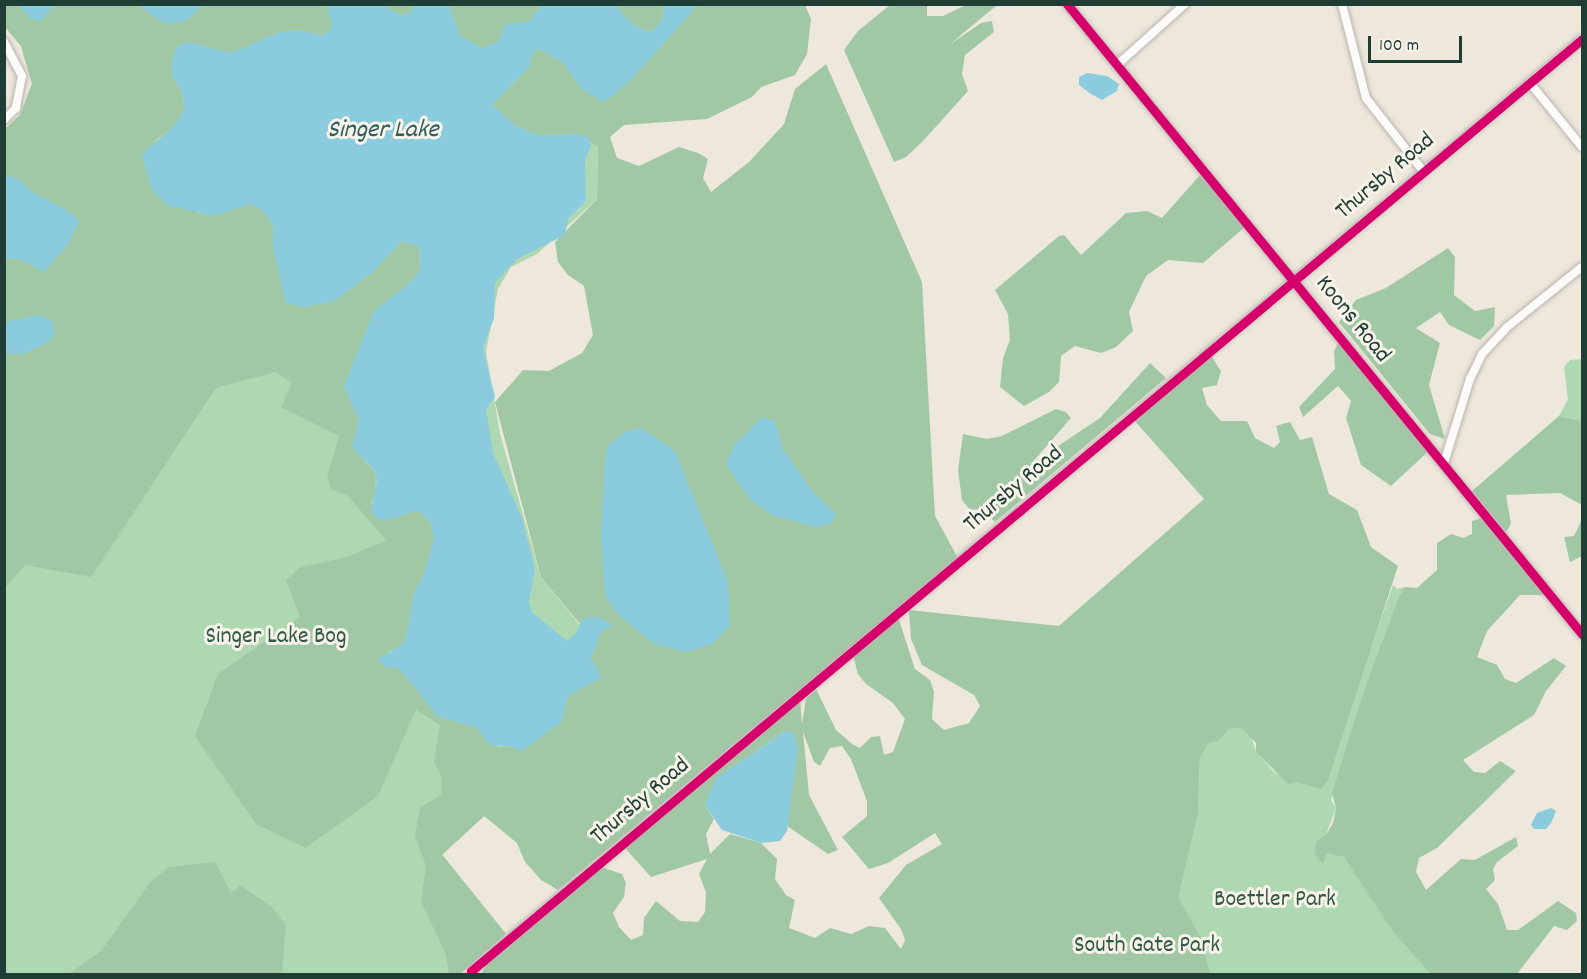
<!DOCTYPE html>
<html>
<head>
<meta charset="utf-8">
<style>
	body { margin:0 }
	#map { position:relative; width:1587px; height:979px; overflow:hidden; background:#eee7dc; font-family:Dekko,sans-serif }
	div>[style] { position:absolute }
	.green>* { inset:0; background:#aed8b1 }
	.forest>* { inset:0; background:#a1c8a5 }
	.water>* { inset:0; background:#8accdd }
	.roads { filter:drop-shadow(0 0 2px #b8b6ae) drop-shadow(0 0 2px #b8b6ae) }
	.minor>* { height:8px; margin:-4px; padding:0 4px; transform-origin:4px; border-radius:4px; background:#fcfbfa }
	.cycleway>* { height:9px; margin:-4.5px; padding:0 4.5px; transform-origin:4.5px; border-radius:4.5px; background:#d6006c }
	span { translate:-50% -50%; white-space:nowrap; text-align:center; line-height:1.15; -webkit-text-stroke:6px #f7f3e8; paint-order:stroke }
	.street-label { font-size:24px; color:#1f3d34 }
	.park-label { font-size:24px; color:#315946 }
	.water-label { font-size:26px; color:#2f5e5e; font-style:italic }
	.frame { position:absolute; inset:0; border:6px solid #1f3d34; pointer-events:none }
	.scale { position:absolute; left:1368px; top:36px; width:94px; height:27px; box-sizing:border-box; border:3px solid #1f3d34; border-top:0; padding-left:8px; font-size:18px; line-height:21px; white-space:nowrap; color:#1f3d34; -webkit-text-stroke:4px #f7f3e8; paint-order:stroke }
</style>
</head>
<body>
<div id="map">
	<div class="green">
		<div style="clip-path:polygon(5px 5px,725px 5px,598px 147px,597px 199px,537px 254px,511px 267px,498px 289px,486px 352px,500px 434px,541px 577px,629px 686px,442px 854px,506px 934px,458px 974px,5px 974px,4px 343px,12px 340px,4px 331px,5px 129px,20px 115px,32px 84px,21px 46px,5px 27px)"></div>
		<div style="clip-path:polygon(1582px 359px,1582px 421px,1559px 416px,1568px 399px,1564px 367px,1570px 360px)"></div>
		<div style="clip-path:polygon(1393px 585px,1397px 589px,1405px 587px,1363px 693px,1331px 800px,1336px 808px,1326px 835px,1335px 852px,1344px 857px,1381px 910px,1435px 974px,1073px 974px,1180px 882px,1198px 814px,1200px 758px,1209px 743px,1218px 741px,1229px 729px,1242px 728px,1251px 735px,1256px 752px,1275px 773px,1322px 788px)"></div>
	</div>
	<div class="forest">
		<div style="clip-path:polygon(5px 5px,53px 8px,54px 5px,138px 5px,186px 21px,203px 5px,327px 5px,332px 27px,324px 35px,295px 30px,277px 33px,231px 53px,188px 42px,172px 75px,183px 94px,184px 110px,174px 127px,155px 140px,167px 205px,188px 208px,200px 214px,251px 204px,264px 212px,273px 225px,273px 248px,304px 307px,335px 301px,371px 273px,402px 241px,419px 246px,420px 269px,414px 279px,374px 311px,344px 386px,359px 420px,352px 447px,375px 472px,376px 494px,371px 502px,378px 519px,415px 511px,423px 514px,431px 523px,434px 539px,424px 574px,414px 593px,407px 634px,402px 645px,387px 652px,437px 716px,477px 728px,499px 748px,510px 746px,522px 751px,561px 722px,568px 696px,601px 677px,591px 659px,601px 631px,581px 621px,580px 624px,541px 577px,495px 402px,523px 370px,549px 371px,582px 353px,593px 335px,584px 286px,568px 275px,558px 262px,555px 242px,597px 199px,598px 147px,580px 134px,538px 135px,516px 126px,492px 105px,520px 77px,532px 54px,539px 49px,563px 62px,583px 90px,628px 83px,698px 5px,805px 5px,811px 19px,807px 54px,795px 75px,761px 87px,752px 97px,707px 119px,624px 125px,610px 137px,617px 158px,639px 166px,679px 147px,698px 153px,708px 159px,703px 178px,711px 192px,749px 162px,784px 124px,795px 89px,826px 64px,922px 282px,935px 516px,958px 558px,558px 890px,541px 880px,525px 862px,517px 843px,484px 816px,442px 855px,506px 934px,460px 974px,449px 974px,446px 954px,421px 902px,426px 866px,415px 836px,420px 807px,442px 795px,441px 775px,434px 762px,440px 725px,416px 710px,378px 796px,305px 848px,256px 824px,195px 736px,218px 674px,300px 617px,286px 580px,301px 567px,348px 557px,386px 540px,348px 496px,331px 489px,327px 477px,339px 436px,281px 407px,292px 383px,276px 372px,216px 388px,91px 577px,25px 565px,5px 588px,4px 347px,12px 340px,4px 331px,5px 129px,20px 115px,32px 84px,21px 46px,5px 27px)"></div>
		<div style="clip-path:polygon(383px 5px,415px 5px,410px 13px,400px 15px)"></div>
		<div style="clip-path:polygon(449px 5px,542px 5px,530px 21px,503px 31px,499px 41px,482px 48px,460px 36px)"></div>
		<div style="clip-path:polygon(616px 5px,664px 5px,662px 19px,654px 30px,646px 31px,630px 22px)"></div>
		<div style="clip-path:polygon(890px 5px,927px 5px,927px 16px,943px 16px,966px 5px,997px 5px,949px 45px,981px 23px,992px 21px,994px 32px,965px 55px,962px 74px,968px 91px,923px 141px,906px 157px,894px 162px,844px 50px,858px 31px)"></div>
		<div style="clip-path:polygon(1200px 175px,1246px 226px,1203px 263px,1168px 260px,1146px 276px,1129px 312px,1133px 331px,1116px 347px,1101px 353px,1075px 346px,1061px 356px,1059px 382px,1049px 392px,1024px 406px,1000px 387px,1003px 358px,1010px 340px,1008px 314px,995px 290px,1059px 236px,1064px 235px,1081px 255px,1126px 213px,1147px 211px,1162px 218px)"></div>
		<div style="clip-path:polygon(1448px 248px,1455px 257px,1454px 295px,1475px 311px,1495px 307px,1494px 326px,1480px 340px,1449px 325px,1440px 312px,1416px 328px,1440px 343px,1429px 385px,1445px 439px,1430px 434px,1339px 322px,1356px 300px,1386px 288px)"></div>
		<div style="clip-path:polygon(1341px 337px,1432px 448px,1391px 486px,1361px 465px,1346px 418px,1351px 401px,1338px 386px,1303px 417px,1299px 407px,1335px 369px,1334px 351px)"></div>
		<div style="clip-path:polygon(evenodd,1210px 354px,1221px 371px,1217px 385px,1202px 388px,1207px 405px,1221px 421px,1247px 421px,1255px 438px,1274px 448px,1280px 442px,1276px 426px,1290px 422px,1300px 440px,1312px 437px,1329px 494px,1357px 510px,1371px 547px,1398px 566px,1328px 780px,1321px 789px,1297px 782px,1288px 784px,1256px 752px,1256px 743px,1242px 728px,1229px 729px,1218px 741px,1209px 743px,1200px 758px,1198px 814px,1178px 897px,1201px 938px,1210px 974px,481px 974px,487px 963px,601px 867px,622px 874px,626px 883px,624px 897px,613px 913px,619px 927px,631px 940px,643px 935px,644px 918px,656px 901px,680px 921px,698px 922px,705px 912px,706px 892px,699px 874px,707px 859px,651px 877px,625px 848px,800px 698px,802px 724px,806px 699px,816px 689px,836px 730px,852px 744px,860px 748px,871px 737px,880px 736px,884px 755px,893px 752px,905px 719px,893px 703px,866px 684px,858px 674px,853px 655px,898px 617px,915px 669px,930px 680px,934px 692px,932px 719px,944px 730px,969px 723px,980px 706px,974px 695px,922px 665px,911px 639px,909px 610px,1059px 626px,1204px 499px,1134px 420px,1210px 354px,784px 732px,790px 796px,787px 826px,828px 854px,838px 850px,809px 795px,803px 732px,814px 762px,820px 766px,830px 748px,842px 746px,851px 759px,867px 801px,867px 816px,842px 837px,869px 869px,888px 863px,935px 833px,942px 844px,906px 865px,879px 898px,901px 929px,905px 940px,901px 949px,885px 928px,869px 926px,851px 934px,830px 928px,815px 938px,789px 928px,795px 900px,786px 895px,775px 879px,777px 859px,761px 843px,730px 834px,710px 854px,706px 834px,714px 819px,705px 805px,734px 766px,784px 732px)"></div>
		<div style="clip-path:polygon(1150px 363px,1166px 378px,995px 522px,981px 509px,970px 510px,962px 500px,958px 470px,963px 434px,987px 439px,1002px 436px,1056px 409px,1066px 412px,1071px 418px,1031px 464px,1100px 418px)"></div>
		<div style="clip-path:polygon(1559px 416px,1582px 421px,1582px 505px,1560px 493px,1506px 495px,1511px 524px,1506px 532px,1472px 491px)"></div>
		<div style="clip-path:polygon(1482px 518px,1546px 595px,1520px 595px,1487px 631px,1477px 657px,1497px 665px,1505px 679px,1516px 683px,1554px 658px,1566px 666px,1546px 691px,1534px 715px,1463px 760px,1474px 772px,1485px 773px,1500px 761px,1516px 771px,1437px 848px,1419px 858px,1416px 872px,1426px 890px,1461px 859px,1475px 860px,1516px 837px,1518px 846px,1497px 862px,1493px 869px,1495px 880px,1486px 889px,1498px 904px,1507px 930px,1518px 930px,1558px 901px,1576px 913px,1577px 921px,1567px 930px,1554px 926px,1517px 974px,1431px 974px,1394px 933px,1344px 857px,1327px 853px,1323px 864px,1315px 855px,1316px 842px,1326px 835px,1333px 823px,1336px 808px,1332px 793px,1363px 693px,1399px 597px,1405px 587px,1417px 588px,1437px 570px,1437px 543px,1451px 534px,1463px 538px,1472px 534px,1472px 521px)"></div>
		<div style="clip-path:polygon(1582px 519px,1582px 556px,1570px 562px,1564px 537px,1574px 536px)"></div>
		<div style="clip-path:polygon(215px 862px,231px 893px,241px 885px,274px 909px,286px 926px,282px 974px,69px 974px,101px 951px,151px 881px,169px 867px)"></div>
	</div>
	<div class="water">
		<div style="clip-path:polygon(18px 5px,54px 5px,41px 22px,30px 18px)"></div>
		<div style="clip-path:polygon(138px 5px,203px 5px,186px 21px,165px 24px)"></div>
		<div style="clip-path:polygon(327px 5px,383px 5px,400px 15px,410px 13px,415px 5px,449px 5px,460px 36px,482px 48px,499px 41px,505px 24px,530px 21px,542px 5px,616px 5px,630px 22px,646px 31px,654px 30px,662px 19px,664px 5px,698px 5px,628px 83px,604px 102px,583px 90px,562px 62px,539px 49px,532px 54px,530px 66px,492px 105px,516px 126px,538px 135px,580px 134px,588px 137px,591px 145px,585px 160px,586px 201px,568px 219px,565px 235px,517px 259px,495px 283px,494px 318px,483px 348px,495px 397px,486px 409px,493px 453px,522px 518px,535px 569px,529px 602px,532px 612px,567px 641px,577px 632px,581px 621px,589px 617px,599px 617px,613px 625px,601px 632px,591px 659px,602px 677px,568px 696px,561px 722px,522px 751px,510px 746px,490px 745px,477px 728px,437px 716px,406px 676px,396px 667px,387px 668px,377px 659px,402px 645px,407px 634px,414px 593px,424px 574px,434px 539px,431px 523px,423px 514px,415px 511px,388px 520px,378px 519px,371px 511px,377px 481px,375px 471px,352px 447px,359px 420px,344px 386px,374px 311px,414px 279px,420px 269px,419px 246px,402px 241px,371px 273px,335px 301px,304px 307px,286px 303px,273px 248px,273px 225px,264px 212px,251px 204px,213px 216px,167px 205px,152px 190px,142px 154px,174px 126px,184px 110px,183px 94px,172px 75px,172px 59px,178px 45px,188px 42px,231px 53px,277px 33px,295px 30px,324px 35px,332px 27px)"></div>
		<div style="clip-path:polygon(1087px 73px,1107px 76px,1119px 84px,1117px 91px,1102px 100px,1091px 94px,1079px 85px,1079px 77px)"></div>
		<div style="clip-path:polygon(5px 175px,17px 178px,31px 191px,70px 212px,79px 221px,68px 244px,44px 272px,22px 260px,5px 258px)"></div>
		<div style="clip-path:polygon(38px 315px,52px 321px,55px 333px,49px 342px,23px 354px,7px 353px,5px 326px,9px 321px)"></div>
		<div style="clip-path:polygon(762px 417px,775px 421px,783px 449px,813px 492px,835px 513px,832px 523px,815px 527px,772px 515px,752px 501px,736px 480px,726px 464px,735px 444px)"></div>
		<div style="clip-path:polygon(641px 428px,675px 451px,728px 582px,730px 626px,712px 644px,685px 652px,654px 644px,619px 615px,605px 596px,601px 534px,605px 460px,608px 446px,625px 432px)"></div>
		<div style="clip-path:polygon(784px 732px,793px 732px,798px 748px,787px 831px,780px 841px,761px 843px,722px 830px,705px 805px,716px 778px)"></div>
		<div style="clip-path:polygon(1551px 808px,1556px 811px,1551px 823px,1546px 829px,1534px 829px,1531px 825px,1537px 813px)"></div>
	</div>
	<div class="roads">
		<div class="minor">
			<div style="left:1067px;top:4px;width:814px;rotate:50.74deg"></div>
			<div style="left:1342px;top:4px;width:97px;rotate:75.7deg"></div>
			<div style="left:1366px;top:98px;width:93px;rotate:52deg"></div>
			<div style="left:4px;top:42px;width:38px;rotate:62deg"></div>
			<div style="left:22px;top:76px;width:33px;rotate:101deg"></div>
			<div style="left:16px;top:108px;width:17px;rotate:135deg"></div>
			<div style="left:1117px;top:65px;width:91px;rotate:-41.9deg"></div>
			<div style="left:1530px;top:83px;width:82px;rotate:50.9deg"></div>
			<div style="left:1444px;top:463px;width:88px;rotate:-72.8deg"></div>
			<div style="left:1470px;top:379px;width:28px;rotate:-64deg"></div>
			<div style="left:1482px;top:354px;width:35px;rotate:-47deg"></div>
			<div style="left:1506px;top:328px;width:97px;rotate:-38.8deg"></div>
			<div style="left:471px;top:971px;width:1450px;rotate:-39.99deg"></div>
		</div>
	</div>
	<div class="cycleway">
		<div style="left:1067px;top:4px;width:814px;rotate:50.74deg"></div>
		<div style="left:471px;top:971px;width:1450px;rotate:-39.99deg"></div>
	</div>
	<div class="street-label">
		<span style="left:1386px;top:177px;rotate:-40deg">Thursby Road</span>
		<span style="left:1352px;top:320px;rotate:51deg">Koons Road</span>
		<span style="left:1014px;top:490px;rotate:-40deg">Thursby Road</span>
		<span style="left:641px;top:802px;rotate:-40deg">Thursby Road</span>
	</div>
	<div class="park-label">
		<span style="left:276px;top:638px">Singer Lake Bog</span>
		<span style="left:1275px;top:901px">Boettler Park</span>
		<span style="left:1147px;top:947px">South Gate Park</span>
	</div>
	<div class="water-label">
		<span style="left:383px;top:131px">Singer Lake</span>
	</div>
	<div class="frame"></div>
	<div class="scale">100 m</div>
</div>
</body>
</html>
